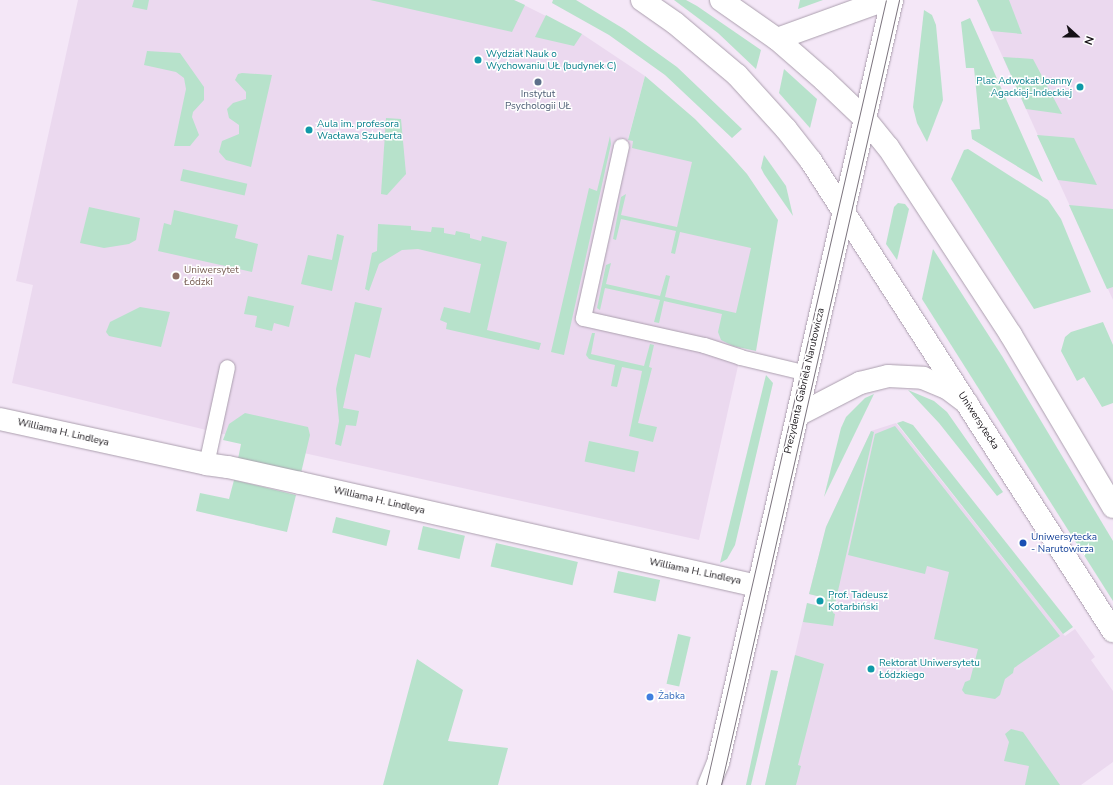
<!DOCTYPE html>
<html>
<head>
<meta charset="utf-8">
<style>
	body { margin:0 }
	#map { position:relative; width:1113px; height:785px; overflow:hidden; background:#f4e7f7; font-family:"Nunito Sans",sans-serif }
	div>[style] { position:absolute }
	.built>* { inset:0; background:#ebd9ef }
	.green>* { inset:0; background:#b7e2cb; transform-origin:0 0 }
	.roads { filter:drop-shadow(0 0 1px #ab9fae) drop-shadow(0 0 1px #ab9fae) }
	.service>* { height:15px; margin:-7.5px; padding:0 7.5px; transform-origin:7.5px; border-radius:7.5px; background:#fff }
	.pedestrian>* { height:22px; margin:-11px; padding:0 11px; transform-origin:11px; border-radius:11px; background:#fff }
	.minor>* { height:22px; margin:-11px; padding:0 11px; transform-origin:11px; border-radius:11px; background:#fff }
	.tertiary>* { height:22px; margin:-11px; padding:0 11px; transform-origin:11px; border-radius:11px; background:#fff }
	.secondary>* { height:22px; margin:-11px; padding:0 11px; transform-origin:11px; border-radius:11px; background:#fff }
	.tram>* { height:1px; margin:-0.5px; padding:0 0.5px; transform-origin:0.5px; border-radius:0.5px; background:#7d757f }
	.dots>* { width:11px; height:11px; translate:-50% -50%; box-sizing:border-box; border:2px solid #fff; border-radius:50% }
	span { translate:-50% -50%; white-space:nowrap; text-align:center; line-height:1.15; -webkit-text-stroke:3px #fff; paint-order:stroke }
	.culture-label { font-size:10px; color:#0d838f }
	.left { translate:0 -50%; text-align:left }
	.right { translate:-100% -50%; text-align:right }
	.service-label { font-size:10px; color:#4e5e75 }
	.education-label { font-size:10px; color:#785e54 }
	.street-label { font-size:10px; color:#151116 }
	.transit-label { font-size:10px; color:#164399 }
	.shop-label { font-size:10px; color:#366cbe }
	.north { position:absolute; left:1057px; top:16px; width:40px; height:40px; -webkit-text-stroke:3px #fff; paint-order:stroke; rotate:111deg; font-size:11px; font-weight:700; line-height:16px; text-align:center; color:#151116 }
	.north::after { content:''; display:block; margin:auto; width:14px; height:18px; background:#151116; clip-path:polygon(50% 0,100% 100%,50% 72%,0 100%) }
</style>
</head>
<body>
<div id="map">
	<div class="built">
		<div style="clip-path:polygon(78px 0,514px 0,582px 34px,645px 76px,628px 139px,684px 152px,754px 231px,740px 357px,699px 540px,272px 446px,12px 383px,33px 285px,16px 281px)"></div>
		<div style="clip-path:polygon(977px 0,1113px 0,1113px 300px,1058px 180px)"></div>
		<div style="clip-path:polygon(896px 423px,1063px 634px,1065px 636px,1075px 629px,1095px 657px,1091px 660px,1113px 691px,1113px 762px,1081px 785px,765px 785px,807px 603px,823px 607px,825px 598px,809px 594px,826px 527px,871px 431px)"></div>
	</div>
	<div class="green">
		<div style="clip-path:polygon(134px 0,149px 0,147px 10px,132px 7px)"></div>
		<div style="clip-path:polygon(370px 0,514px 0,525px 5px,512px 32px)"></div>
		<div style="clip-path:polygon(553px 0,576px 0,624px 29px,677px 67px,742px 129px,732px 138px,665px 75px,609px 35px,552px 3px)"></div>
		<div style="clip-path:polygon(674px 0,686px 0,697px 6px,761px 50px,756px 69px,718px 33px)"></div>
		<div style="clip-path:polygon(800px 0,823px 0,798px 9px)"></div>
		<div style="clip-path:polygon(977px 0,1009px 0,1022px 34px,991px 31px)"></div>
		<div style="clip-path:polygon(924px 10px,932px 15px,936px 25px,943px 100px,927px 142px,917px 123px,913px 107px)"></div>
		<div style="clip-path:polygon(546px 15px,582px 34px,574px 46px,535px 37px)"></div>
		<div style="clip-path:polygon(970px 18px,1043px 182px,972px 139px,971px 130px,980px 129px,974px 68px,966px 68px,961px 22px)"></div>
		<div style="clip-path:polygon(147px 51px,180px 53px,204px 87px,204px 100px,193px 112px,192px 117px,199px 135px,190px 146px,174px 146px,186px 89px,184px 78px,176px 72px,144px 65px)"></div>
		<div style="clip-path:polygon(1003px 57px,1033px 59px,1062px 114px,1026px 109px)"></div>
		<div style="clip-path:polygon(784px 69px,817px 99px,810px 128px,779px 93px)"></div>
		<div style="clip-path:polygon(242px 73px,272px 75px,251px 167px,226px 160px,219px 152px,222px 141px,239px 134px,239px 125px,229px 118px,227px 109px,233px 103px,246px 99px,246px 92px,235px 80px,238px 74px)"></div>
		<div style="clip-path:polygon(645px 76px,695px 119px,730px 155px,747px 174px,778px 220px,756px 351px,733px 346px,721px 340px,718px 332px,722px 314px,664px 301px,659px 323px,654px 322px,660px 300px,605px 288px,600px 310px,597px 308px,606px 265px,611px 263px,606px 284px,660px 296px,666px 275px,670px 276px,665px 297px,736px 313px,751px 248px,680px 232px,675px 254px,671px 253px,676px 231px,621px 219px,616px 240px,613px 239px,621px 197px,626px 194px,621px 215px,677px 227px,692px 162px,632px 148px,633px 141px,628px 140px)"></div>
		<div style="clip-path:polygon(386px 118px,401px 119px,406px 174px,387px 195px,381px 194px)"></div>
		<div style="clip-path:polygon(1037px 135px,1074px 138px,1097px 185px,1058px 180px)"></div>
		<div style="clip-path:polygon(610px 136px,611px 144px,564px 355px,551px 352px,589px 188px,597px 191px)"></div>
		<div style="clip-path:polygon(968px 149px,1048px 200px,1061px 219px,1091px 292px,1034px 309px,951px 179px,964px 150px)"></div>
		<div style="clip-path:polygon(764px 155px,786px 186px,793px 216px,764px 174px,761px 168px)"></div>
		<div style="left:183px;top:169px;width:66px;height:12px;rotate:13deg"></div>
		<div style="clip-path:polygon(898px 203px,905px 204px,909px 209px,897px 260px,886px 244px,894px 207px)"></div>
		<div style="clip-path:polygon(1069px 205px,1113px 209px,1113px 287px,1107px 289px)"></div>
		<div style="clip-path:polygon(89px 207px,140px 218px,136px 240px,129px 244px,104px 248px,80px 243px)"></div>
		<div style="clip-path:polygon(174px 210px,238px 225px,235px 238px,258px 244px,252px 272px,158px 251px,164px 223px,171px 225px)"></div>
		<div style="clip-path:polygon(378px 224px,411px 226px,411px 230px,431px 232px,432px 227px,444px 228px,444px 233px,455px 235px,456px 231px,470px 234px,470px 238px,481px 241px,482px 236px,507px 242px,487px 330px,541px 343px,539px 350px,446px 329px,447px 323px,440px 320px,444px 307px,470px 313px,481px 264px,418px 249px,402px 250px,379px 264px,369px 291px,365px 289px,372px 253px,377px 251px)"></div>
		<div style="clip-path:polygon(337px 234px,344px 236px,332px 291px,301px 284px,308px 255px,332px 260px)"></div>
		<div style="clip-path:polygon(933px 249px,1002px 356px,1113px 541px,1113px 601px,922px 299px)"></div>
		<div style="clip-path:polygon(248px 296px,294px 306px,289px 327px,274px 323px,272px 331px,255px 327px,257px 316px,244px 314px)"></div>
		<div style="clip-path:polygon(355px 302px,382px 308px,370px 358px,355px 354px,343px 408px,359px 411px,356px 426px,346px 425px,341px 446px,335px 444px,339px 421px,336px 389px)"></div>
		<div style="clip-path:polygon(140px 307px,170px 312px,161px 347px,109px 336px,106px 332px,110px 322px)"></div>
		<div style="clip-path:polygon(1103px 322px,1113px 345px,1113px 403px,1102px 407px,1084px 377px,1077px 381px,1061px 351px,1065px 337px,1071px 332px)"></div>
		<div style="clip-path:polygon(592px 333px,595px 333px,591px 354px,644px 366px,650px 344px,654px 345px,649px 367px,652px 368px,638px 423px,657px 427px,653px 442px,629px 436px,642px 371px,622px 367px,617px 387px,611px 386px,615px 365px,589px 359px,586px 355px)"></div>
		<div style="clip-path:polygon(766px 375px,773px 383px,735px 545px,727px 559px,720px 563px)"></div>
		<div style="clip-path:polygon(908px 390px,934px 401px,947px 412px,1003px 492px,997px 496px,939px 423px)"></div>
		<div style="clip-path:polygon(874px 394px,824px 497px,841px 428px,846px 417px,865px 398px)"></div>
		<div style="clip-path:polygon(245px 413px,308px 427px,310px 435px,301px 473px,238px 459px,241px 444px,223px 440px,229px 424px)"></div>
		<div style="clip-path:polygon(903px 421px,913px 425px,1073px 627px,1063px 634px,897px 423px)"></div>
		<div style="clip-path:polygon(895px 426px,1060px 636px,1014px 668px,1013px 673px,1005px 679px,1000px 695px,995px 699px,965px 694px,962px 690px,965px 682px,970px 680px,978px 649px,934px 639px,949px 572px,927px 566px,925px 574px,848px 555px,875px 434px)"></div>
		<div style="clip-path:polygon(871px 431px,874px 432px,833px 613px,835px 614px,833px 626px,803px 622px,807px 603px,823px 607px,825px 598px,809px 594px,826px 527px)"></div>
		<div style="left:589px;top:441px;width:51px;height:21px;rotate:12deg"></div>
		<div style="clip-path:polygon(234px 480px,296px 495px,287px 532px,196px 511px,200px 493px,229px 499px)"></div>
		<div style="left:336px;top:517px;width:56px;height:16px;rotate:14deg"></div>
		<div style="left:423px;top:526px;width:43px;height:24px;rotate:13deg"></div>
		<div style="left:496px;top:543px;width:84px;height:24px;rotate:13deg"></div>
		<div style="left:618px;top:571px;width:43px;height:22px;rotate:12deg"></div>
		<div style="left:678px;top:634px;width:13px;height:51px;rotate:13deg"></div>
		<div style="clip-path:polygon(795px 655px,824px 664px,798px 765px,801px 766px,796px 785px,765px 785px)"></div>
		<div style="clip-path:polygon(417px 659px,463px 690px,448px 741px,508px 748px,498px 785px,383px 785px)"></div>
		<div style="clip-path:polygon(771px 670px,778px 671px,751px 785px,746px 785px)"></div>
		<div style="clip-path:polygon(1011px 729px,1023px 732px,1060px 785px,1025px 785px,1029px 766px,1004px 761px,1009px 742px,1005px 734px)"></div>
	</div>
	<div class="roads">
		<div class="service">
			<div style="left:621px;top:146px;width:176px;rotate:102.5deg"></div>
			<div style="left:583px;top:318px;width:124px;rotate:12.6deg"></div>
			<div style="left:704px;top:345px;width:38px;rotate:18deg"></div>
			<div style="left:740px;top:357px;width:69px;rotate:13.4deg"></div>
			<div style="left:206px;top:464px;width:99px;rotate:-77.8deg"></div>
		</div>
		<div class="pedestrian">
			<div style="left:206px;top:464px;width:22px;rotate:8deg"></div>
			<div style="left:228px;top:467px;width:74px;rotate:12.5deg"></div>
		</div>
		<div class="minor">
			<div style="left:0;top:419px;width:211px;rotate:12.3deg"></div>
			<div style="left:300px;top:483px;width:469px;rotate:12.7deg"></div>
		</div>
		<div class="tertiary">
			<div style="left:777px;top:39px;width:115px;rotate:-19.9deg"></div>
			<div style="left:798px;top:415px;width:70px;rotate:-27.3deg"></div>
			<div style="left:860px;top:383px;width:29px;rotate:-14deg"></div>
			<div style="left:888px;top:376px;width:35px;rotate:3deg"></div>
			<div style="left:923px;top:378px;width:26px;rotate:23deg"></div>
			<div style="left:947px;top:388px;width:25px;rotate:37deg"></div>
			<div style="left:709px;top:785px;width:24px;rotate:-68deg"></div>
			<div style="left:718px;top:763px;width:783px;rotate:-77.15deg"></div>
		</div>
		<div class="secondary">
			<div style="left:642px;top:0;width:40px;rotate:34.9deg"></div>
			<div style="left:675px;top:23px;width:81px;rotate:40deg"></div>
			<div style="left:737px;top:75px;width:73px;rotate:47.8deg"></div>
			<div style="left:786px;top:129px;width:41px;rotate:52deg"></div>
			<div style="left:811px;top:161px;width:559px;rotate:57.28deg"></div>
			<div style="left:721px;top:0;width:68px;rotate:34.9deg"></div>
			<div style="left:777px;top:39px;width:62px;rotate:41.1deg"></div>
			<div style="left:824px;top:80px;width:57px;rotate:43.6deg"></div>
			<div style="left:865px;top:119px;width:36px;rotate:51deg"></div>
			<div style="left:888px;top:147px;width:225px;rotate:56.8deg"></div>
			<div style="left:1011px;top:335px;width:200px;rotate:59.3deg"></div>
		</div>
	</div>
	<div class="tram">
		<div style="left:706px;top:785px;width:805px;rotate:-77.09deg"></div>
		<div style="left:721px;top:785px;width:805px;rotate:-77.22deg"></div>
	</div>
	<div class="dots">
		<div style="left:478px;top:60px;background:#0f9aa8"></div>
		<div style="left:538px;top:82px;background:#5c6f8a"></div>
		<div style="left:1080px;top:87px;background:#0f9aa8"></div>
		<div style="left:309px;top:130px;background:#0f9aa8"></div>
		<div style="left:176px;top:276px;background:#8d6e63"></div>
		<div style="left:1023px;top:543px;background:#1a4fb4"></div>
		<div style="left:820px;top:601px;background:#0f9aa8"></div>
		<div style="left:871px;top:669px;background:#0f9aa8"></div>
		<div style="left:650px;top:697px;background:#3f7fe0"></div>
	</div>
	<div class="culture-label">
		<span class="left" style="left:486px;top:60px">Wydział Nauk o<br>Wychowaniu UŁ (budynek C)</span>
		<span class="right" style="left:1072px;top:87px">Plac Adwokat Joanny<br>Agackiej-Indeckiej</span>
		<span class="left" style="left:317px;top:130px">Aula im. profesora<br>Wacława Szuberta</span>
		<span class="left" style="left:828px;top:601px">Prof. Tadeusz<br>Kotarbiński</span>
		<span class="left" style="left:879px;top:669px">Rektorat Uniwersytetu<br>Łódzkiego</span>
	</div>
	<div class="service-label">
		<span style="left:538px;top:100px">Instytut<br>Psychologii UŁ</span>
	</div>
	<div class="education-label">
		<span class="left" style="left:184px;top:276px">Uniwersytet<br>Łódzki</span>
	</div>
	<div class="street-label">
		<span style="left:805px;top:381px;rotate:-77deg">Prezydenta Gabriela Narutowicza</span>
		<span style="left:978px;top:421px;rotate:57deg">Uniwersytecka</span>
		<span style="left:63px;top:433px;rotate:13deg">Williama H. Lindleya</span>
		<span style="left:379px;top:501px;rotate:13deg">Williama H. Lindleya</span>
		<span style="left:695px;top:572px;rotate:12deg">Williama H. Lindleya</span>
	</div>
	<div class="transit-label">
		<span class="left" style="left:1031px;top:543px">Uniwersytecka<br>- Narutowicza</span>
	</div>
	<div class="shop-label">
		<span class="left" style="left:658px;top:697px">Żabka</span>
	</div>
	<div class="north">N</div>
</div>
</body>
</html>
